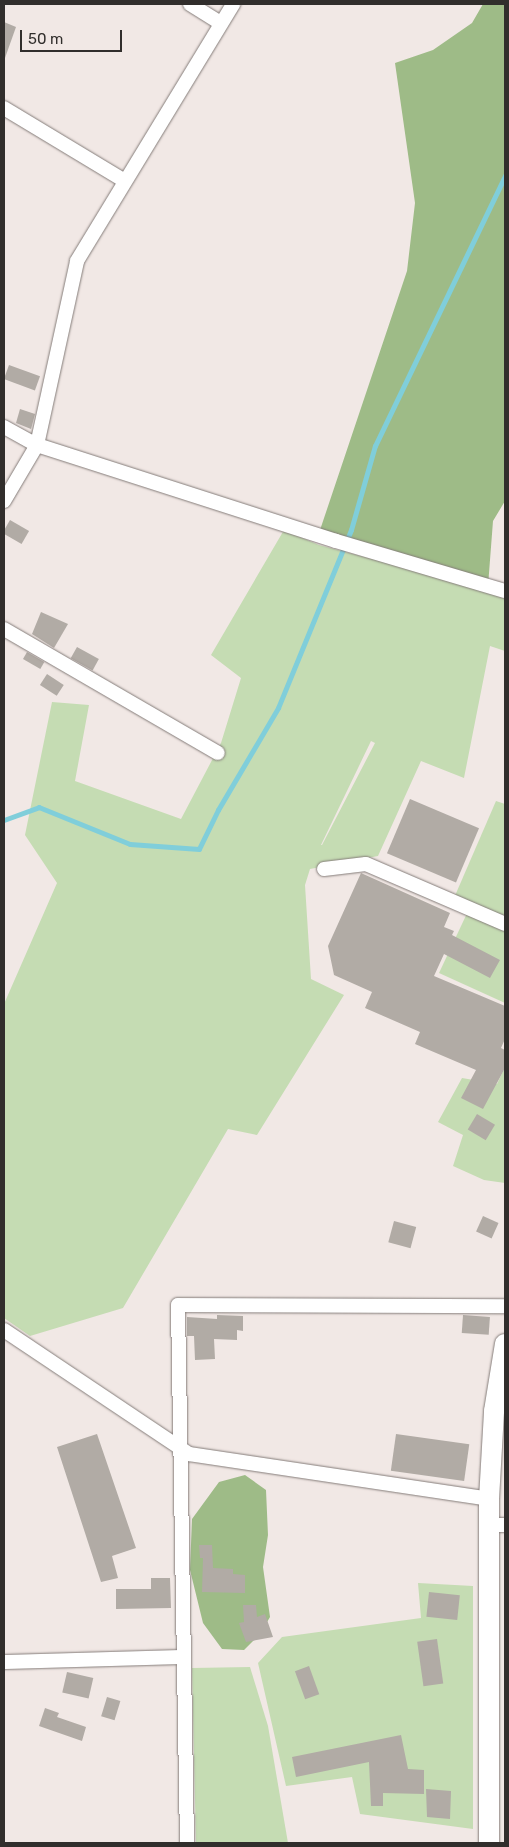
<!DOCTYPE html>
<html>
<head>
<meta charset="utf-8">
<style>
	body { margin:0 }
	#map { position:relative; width:509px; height:1847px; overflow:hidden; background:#f1e8e5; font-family:Rubik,sans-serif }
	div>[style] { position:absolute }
	.green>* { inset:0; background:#c5dcb3 }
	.forest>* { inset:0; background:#9ebb87 }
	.stream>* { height:4.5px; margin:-2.25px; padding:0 2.25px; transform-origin:2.25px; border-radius:2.25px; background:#80ceda }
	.building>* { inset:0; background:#b1aba5; transform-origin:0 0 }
	.roads { filter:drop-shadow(0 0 1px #847c79) drop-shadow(0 0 1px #847c79) }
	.street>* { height:14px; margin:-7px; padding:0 7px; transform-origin:7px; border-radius:7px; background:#fff }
	.secondary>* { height:20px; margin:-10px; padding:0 10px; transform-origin:10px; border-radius:10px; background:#fff }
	span { translate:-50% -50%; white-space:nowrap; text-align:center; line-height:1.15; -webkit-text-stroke:4.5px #f1e8e5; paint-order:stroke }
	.frame { position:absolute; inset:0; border:5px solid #312e2c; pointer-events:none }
	.scale { position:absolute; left:20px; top:30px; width:102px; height:22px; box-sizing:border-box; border:2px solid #312e2c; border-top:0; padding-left:6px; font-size:15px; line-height:18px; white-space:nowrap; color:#312e2c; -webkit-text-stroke:4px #f1e8e5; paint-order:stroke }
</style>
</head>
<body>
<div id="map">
	<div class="green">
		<div style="clip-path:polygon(evenodd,284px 530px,319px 545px,505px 594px,505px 651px,490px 646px,464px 778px,421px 761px,378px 856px,310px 869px,305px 885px,311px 979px,344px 995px,257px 1135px,228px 1129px,123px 1308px,30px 1336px,4px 1318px,4px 1004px,57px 883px,25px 835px,52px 702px,89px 705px,75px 781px,181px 819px,221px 743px,241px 678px,211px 655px,284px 530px,371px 741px,375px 743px,322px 845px,321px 845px,371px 741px)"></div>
		<div style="clip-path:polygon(496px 801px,505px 804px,505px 919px,454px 898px)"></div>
		<div style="clip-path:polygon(469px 909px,505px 924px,505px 1003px,439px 973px)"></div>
		<div style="clip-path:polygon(505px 1067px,505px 1183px,484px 1180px,453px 1166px,463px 1135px,438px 1122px,462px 1078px,497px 1084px)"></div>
		<div style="clip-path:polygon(418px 1583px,473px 1586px,473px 1829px,360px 1814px,352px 1777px,286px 1786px,258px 1663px,282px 1637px,421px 1618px)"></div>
		<div style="clip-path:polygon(250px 1667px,268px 1726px,288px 1843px,196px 1843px,192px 1668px)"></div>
	</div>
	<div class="forest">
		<div style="clip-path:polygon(483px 4px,505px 4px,505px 501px,493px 521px,488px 586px,318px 536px,407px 271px,415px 203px,395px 63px,433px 50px,472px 23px)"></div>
		<div style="clip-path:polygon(245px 1475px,266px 1490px,268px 1535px,263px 1567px,270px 1617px,260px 1634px,244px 1650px,222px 1649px,203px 1623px,190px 1570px,192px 1519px,219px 1482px)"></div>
	</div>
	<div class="stream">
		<div style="left:4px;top:820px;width:37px;rotate:-20deg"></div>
		<div style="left:39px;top:807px;width:98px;rotate:22.1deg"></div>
		<div style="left:130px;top:844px;width:69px;rotate:4.1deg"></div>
		<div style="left:199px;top:849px;width:43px;rotate:-64deg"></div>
		<div style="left:218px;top:810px;width:118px;rotate:-59.5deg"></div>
		<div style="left:278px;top:708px;width:192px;rotate:-67.7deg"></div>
		<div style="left:351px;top:530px;width:87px;rotate:-74.1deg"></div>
		<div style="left:375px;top:446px;width:300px;rotate:-64.3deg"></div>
	</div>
	<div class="building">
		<div style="clip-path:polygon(4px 22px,16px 27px,5px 58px,4px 58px)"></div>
		<div style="left:9px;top:365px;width:33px;height:15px;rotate:20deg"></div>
		<div style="clip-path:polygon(20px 409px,35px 414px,31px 429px,16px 423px)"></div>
		<div style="left:10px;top:520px;width:22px;height:15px;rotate:30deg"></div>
		<div style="clip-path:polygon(41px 612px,68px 624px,54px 648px,32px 634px)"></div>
		<div style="left:77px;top:647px;width:25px;height:13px;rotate:29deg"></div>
		<div style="left:27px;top:652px;width:20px;height:8px;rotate:30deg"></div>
		<div style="left:47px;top:674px;width:20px;height:13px;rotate:33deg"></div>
		<div style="left:410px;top:799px;width:75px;height:59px;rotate:23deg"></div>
		<div style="clip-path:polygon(361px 873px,450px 913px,444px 927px,454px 931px,452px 935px,500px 960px,490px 978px,444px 954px,434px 976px,505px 1006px,505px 1039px,501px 1048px,505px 1050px,505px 1068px,483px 1109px,461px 1098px,476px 1070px,415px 1044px,420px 1032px,365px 1008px,372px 992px,334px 975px,328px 946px)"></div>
		<div style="left:477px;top:1114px;width:21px;height:18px;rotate:31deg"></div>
		<div style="left:483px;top:1216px;width:17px;height:17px;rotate:24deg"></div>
		<div style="left:394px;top:1221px;width:23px;height:22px;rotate:15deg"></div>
		<div style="clip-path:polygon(217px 1315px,243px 1316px,243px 1331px,237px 1330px,237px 1340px,214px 1339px,215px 1359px,195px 1360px,194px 1336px,187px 1336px,187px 1317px,217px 1319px)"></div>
		<div style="left:463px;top:1315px;width:27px;height:18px;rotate:4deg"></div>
		<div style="clip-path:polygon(97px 1434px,136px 1548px,112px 1556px,118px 1578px,101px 1582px,57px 1447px)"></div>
		<div style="left:396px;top:1434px;width:74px;height:37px;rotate:8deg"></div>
		<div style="clip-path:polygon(199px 1545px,212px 1545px,213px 1568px,233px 1569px,233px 1574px,245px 1575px,245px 1593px,202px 1592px,203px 1558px,200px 1558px)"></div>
		<div style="clip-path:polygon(151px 1578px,170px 1578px,171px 1608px,116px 1609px,116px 1589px,151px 1589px)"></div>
		<div style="left:429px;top:1592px;width:31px;height:25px;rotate:6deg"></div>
		<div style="clip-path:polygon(243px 1605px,256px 1605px,257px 1617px,265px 1614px,273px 1637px,246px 1642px,239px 1623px,244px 1622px)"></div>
		<div style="left:437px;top:1639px;width:45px;height:20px;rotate:82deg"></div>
		<div style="left:309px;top:1666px;width:30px;height:15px;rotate:70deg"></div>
		<div style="left:67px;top:1672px;width:27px;height:21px;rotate:13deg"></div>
		<div style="left:107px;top:1697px;width:14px;height:20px;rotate:17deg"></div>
		<div style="clip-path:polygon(45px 1708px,59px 1713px,57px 1717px,86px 1727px,82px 1741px,39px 1726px)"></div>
		<div style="clip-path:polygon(401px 1735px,408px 1769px,424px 1770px,424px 1794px,383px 1793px,383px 1806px,371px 1806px,369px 1762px,296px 1777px,292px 1757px)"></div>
		<div style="clip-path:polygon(426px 1789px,451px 1791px,450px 1819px,427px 1817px)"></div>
	</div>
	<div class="roads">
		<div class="street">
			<div style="left:190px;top:4px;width:36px;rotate:32deg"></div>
			<div style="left:4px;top:108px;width:141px;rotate:31.1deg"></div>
			<div style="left:4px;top:427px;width:38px;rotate:29deg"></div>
			<div style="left:37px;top:445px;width:314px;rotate:17.8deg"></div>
			<div style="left:336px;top:541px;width:176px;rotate:16.5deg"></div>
			<div style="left:4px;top:501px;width:65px;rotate:-59.5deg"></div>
			<div style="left:37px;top:445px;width:188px;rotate:-77.7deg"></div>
			<div style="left:77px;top:261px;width:301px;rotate:-58.7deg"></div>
			<div style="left:4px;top:629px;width:247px;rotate:30.1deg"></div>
			<div style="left:324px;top:869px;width:42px;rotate:-6.8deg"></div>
			<div style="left:366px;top:864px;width:151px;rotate:23.3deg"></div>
			<div style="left:4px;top:1330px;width:223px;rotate:33.8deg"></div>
			<div style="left:189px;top:1454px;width:303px;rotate:8.5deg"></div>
			<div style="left:489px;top:1525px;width:16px"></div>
			<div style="left:4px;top:1662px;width:179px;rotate:-1.6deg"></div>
			<div style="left:187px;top:1843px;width:538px;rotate:-90.96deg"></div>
			<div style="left:178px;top:1305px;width:327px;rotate:0.2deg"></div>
		</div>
		<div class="secondary">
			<div style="left:489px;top:1843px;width:344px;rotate:-90deg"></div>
			<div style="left:489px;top:1499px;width:88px;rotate:-86.7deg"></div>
			<div style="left:494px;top:1411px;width:68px;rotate:-80.7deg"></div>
		</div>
	</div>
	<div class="frame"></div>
	<div class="scale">50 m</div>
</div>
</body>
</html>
